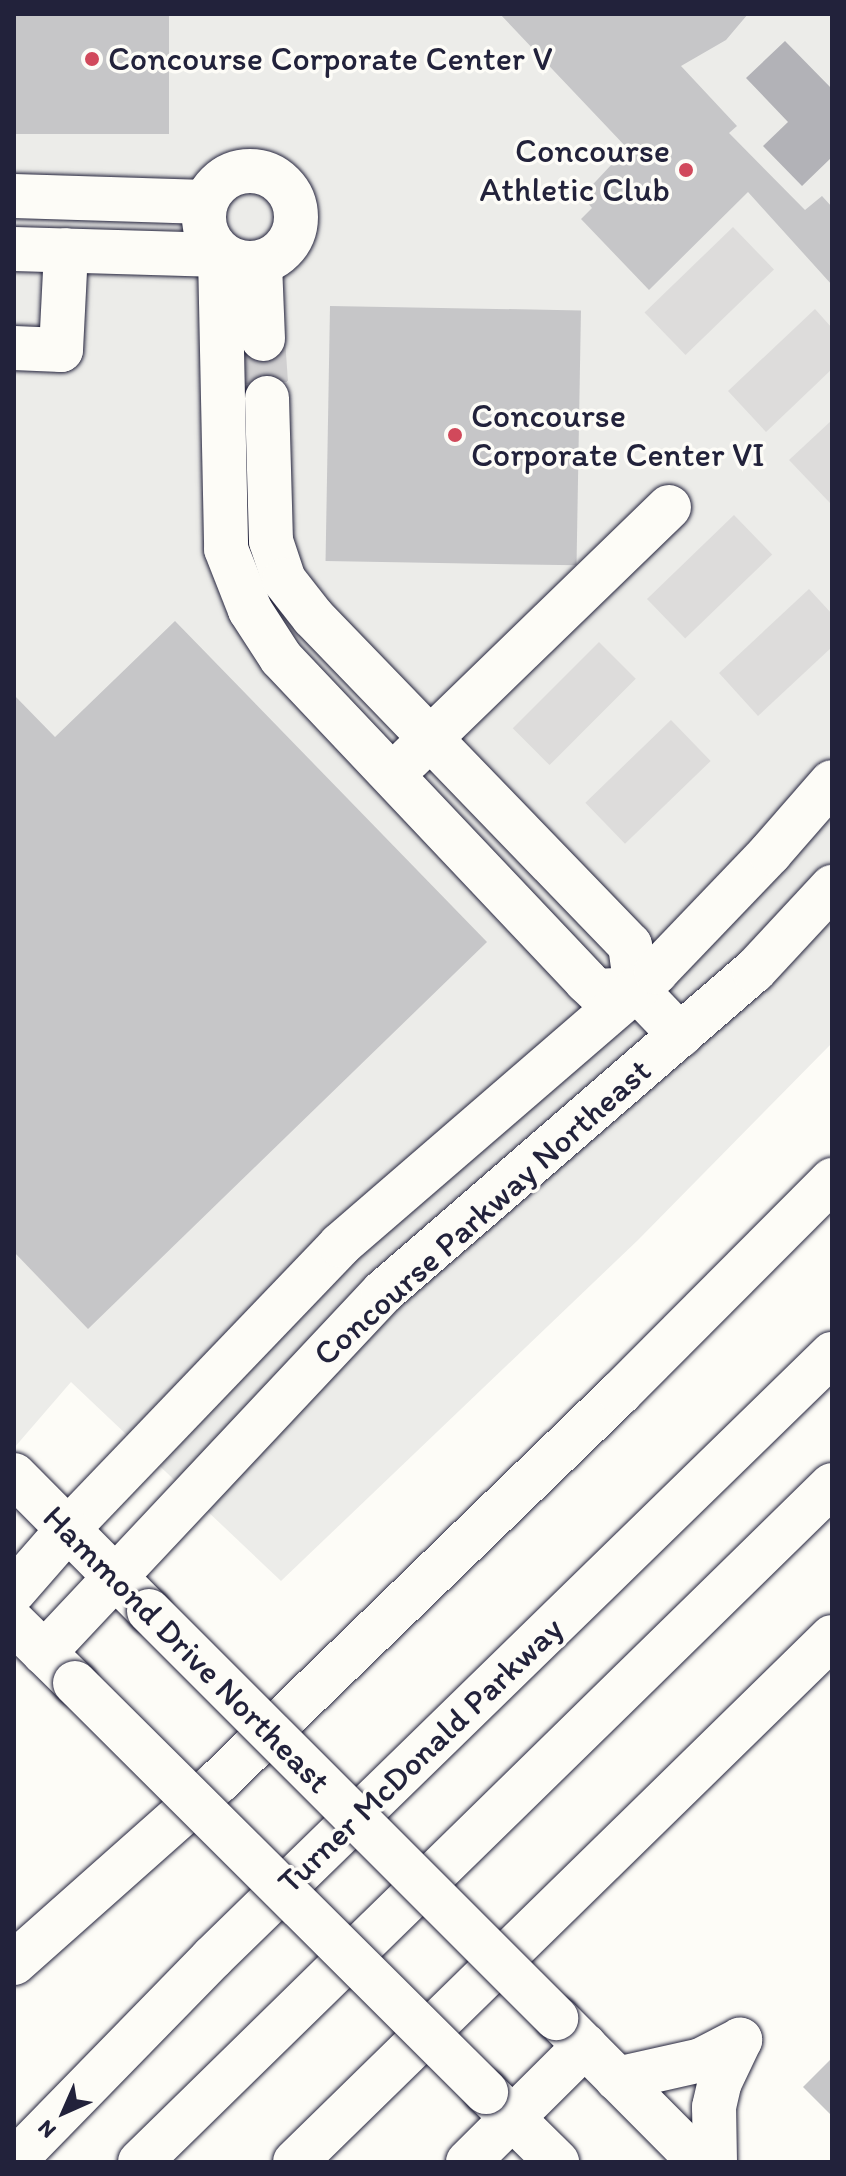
<!DOCTYPE html>
<html>
<head>
<meta charset="utf-8">
<style>
	body { margin:0 }
	#map { position:relative; width:846px; height:2176px; overflow:hidden; background:#fdfcf7; font-family:Itim,sans-serif }
	div>[style] { position:absolute }
	.built>* { inset:0; background:#ecece9 }
	.green>* { inset:0; background:#dddcdb; transform-origin:0 0 }
	.water>* { inset:0; background:#b2b2b7 }
	.building>* { inset:0; background:#c6c6c8; transform-origin:0 0 }
	.minor-tunnel>* { height:44px; margin-top:-22px; transform-origin:0; background:repeating-linear-gradient(90deg,#d1d0d1 0 44px,transparent 0 66px) }
	.roads { filter:drop-shadow(0 0 2px #22223b) drop-shadow(0 0 2px #22223b) }
	.minor>* { height:44px; margin:-22px; padding:0 22px; transform-origin:22px; border-radius:22px; background:#fdfcf7 }
	.minor>.ring { margin:-22px; padding:0; box-sizing:content-box; background:none; border:44px solid #fdfcf7; border-radius:50% }
	.major>* { height:44px; margin:-22px; padding:0 22px; transform-origin:22px; border-radius:22px; background:#fdfcf7 }
	.highway>* { height:44px; margin:-22px; padding:0 22px; transform-origin:22px; border-radius:22px; background:#fdfcf7 }
	.bridges { filter:drop-shadow(0 0 2px #22223b) drop-shadow(0 0 2px #22223b) }
	.major-bridge>* { height:44px; margin:-22px; padding:0 22px; transform-origin:22px; border-radius:22px; background:#fdfcf7 }
	.dots>* { width:22px; height:22px; translate:-50% -50%; box-sizing:border-box; border:4px solid #fdfcf7; border-radius:50% }
	span { translate:-50% -50%; white-space:nowrap; text-align:center; line-height:1.15; -webkit-text-stroke:7px #fdfcf7; paint-order:stroke }
	.poi-label { font-size:34px; color:#22223b }
	.left { translate:0 -50%; text-align:left }
	.right { translate:-100% -50%; text-align:right }
	.street-label { font-size:34px; color:#22223b }
	.frame { position:absolute; inset:0; border:16px solid #22223b; pointer-events:none }
	.north { position:absolute; left:24px; top:2072px; width:80px; height:80px; -webkit-text-stroke:6px #fdfcf7; paint-order:stroke; rotate:225deg; font-size:22px; font-weight:700; line-height:32px; text-align:center; color:#22223b }
	.north::after { content:''; display:block; margin:auto; width:28px; height:36px; background:#22223b; clip-path:polygon(50% 0,100% 100%,50% 72%,0 100%) }
</style>
</head>
<body>
<div id="map">
	<div class="built">
		<div style="clip-path:polygon(14px 14px,832px 14px,832px 1043px,638px 1240px,281px 1581px,71px 1382px,14px 1448px)"></div>
	</div>
	<div class="green">
		<div style="left:733px;top:227px;width:59px;height:123px;rotate:46deg"></div>
		<div style="clip-path:polygon(815px 309px,832px 328px,832px 369px,766px 432px,728px 391px)"></div>
		<div style="clip-path:polygon(832px 420px,832px 502px,830px 503px,789px 460px)"></div>
		<div style="left:734px;top:515px;width:55px;height:121px;rotate:46deg"></div>
		<div style="clip-path:polygon(809px 589px,832px 614px,832px 647px,758px 716px,719px 673px)"></div>
		<div style="left:599px;top:642px;width:52px;height:122px;rotate:45deg"></div>
		<div style="left:671px;top:720px;width:57px;height:119px;rotate:46deg"></div>
	</div>
	<div class="water">
		<div style="clip-path:polygon(785px 41px,832px 89px,832px 157px,802px 186px,763px 146px,788px 122px,746px 78px)"></div>
	</div>
	<div class="building">
		<div style="left:14px;top:14px;width:155px;height:120px"></div>
		<div style="clip-path:polygon(500px 14px,748px 14px,726px 40px,681px 66px,737px 126px,729px 133px,805px 210px,822px 196px,832px 207px,832px 285px,748px 192px,649px 290px,581px 219px,592px 208px,582px 196px,627px 148px)"></div>
		<div style="left:330px;top:306px;width:251px;height:255px;rotate:1deg"></div>
		<div style="clip-path:polygon(175px 621px,487px 942px,88px 1329px,14px 1252px,14px 695px,55px 737px)"></div>
		<div style="clip-path:polygon(832px 2058px,832px 2116px,803px 2087px)"></div>
	</div>
	<div class="minor-tunnel">
		<div style="left:263px;top:339px;width:59px;rotate:86.1deg"></div>
	</div>
	<div class="roads">
		<div class="minor">
			<div class="ring" style="left:204px;top:171px;width:48px;height:48px"></div>
			<div style="left:14px;top:196px;width:192px;rotate:1.8deg"></div>
			<div style="left:14px;top:249px;width:206px;rotate:1.7deg"></div>
			<div style="left:220px;top:255px;width:294px;rotate:88.8deg"></div>
			<div style="left:226px;top:549px;width:66px;rotate:68.5deg"></div>
			<div style="left:250px;top:610px;width:57px;rotate:57.1deg"></div>
			<div style="left:281px;top:658px;width:444px;rotate:46.6deg"></div>
			<div style="left:586px;top:981px;width:15px;rotate:42deg"></div>
			<div style="left:597px;top:991px;width:39px;rotate:-3deg"></div>
			<div style="left:260px;top:264px;width:75px;rotate:87.7deg"></div>
			<div style="left:14px;top:348px;width:47px;rotate:2.4deg"></div>
			<div style="left:61px;top:350px;width:100px;rotate:-87.1deg"></div>
			<div style="left:267px;top:398px;width:143px;rotate:88.4deg"></div>
			<div style="left:271px;top:541px;width:41px;rotate:71.6deg"></div>
			<div style="left:284px;top:580px;width:47px;rotate:51.9deg"></div>
			<div style="left:313px;top:617px;width:456px;rotate:46deg"></div>
			<div style="left:630px;top:945px;width:44px;rotate:82.2deg"></div>
			<div style="left:636px;top:989px;width:64px;rotate:46.3deg"></div>
			<div style="left:409px;top:759px;width:362px;rotate:-44.1deg"></div>
			<div style="left:68px;top:1529px;width:393px;rotate:-46.2deg"></div>
			<div style="left:340px;top:1245px;width:418px;rotate:-40.8deg"></div>
			<div style="left:656px;top:972px;width:165px;rotate:-46.2deg"></div>
			<div style="left:770px;top:853px;width:94px;rotate:-48.9deg"></div>
			<div style="left:44px;top:1653px;width:495px;rotate:-46.8deg"></div>
			<div style="left:383px;top:1292px;width:491px;rotate:-40.9deg"></div>
			<div style="left:754px;top:971px;width:115px;rotate:-47.1deg"></div>
			<div style="left:617px;top:2079px;width:86px;rotate:-12.7deg"></div>
			<div style="left:701px;top:2060px;width:44px;rotate:-27.1deg"></div>
			<div style="left:715px;top:2162px;width:55px;rotate:-91deg"></div>
			<div style="left:714px;top:2107px;width:26px;rotate:-77deg"></div>
			<div style="left:720px;top:2082px;width:47px;rotate:-64.5deg"></div>
		</div>
		<div class="major">
			<div style="left:14px;top:1475px;width:192px;rotate:45.2deg"></div>
			<div style="left:14px;top:1623px;width:86px;rotate:44.5deg"></div>
			<div style="left:558px;top:2019px;width:202px;rotate:45.2deg"></div>
			<div style="left:486px;top:2092px;width:100px;rotate:44.6deg"></div>
		</div>
		<div class="highway">
			<div style="left:14px;top:1591px;width:82px;rotate:-48.9deg"></div>
			<div style="left:14px;top:1963px;width:274px;rotate:-41.6deg"></div>
			<div style="left:219px;top:1781px;width:558px;rotate:-44.06deg"></div>
			<div style="left:620px;top:1393px;width:301px;rotate:-45.1deg"></div>
			<div style="left:14px;top:2161px;width:284px;rotate:-45.7deg"></div>
			<div style="left:212px;top:1958px;width:866px;rotate:-44.25deg"></div>
			<div style="left:140px;top:2162px;width:968px;rotate:-44.37deg"></div>
			<div style="left:295px;top:2162px;width:751px;rotate:-44.35deg"></div>
			<div style="left:468px;top:2162px;width:165px;rotate:-44.8deg"></div>
		</div>
	</div>
	<div class="bridges">
		<div class="major-bridge">
			<div style="left:149px;top:1611px;width:576px;rotate:45deg"></div>
			<div style="left:75px;top:1683px;width:580px;rotate:44.86deg"></div>
		</div>
	</div>
	<div class="dots">
		<div style="left:92px;top:59px;background:#d1495b"></div>
		<div style="left:686px;top:170px;background:#d1495b"></div>
		<div style="left:455px;top:435px;background:#d1495b"></div>
	</div>
	<div class="poi-label">
		<span class="left" style="left:108px;top:59px">Concourse Corporate Center V</span>
		<span class="right" style="left:670px;top:170px">Concourse<br>Athletic Club</span>
		<span class="left" style="left:471px;top:435px">Concourse<br>Corporate Center VI</span>
	</div>
	<div class="street-label">
		<span style="left:482px;top:1212px;rotate:-42deg">Concourse Parkway Northeast</span>
		<span style="left:187px;top:1649px;rotate:45deg">Hammond Drive Northeast</span>
		<span style="left:420px;top:1755px;rotate:-44deg">Turner McDonald Parkway</span>
	</div>
	<div class="frame"></div>
	<div class="north">N</div>
</div>
</body>
</html>
